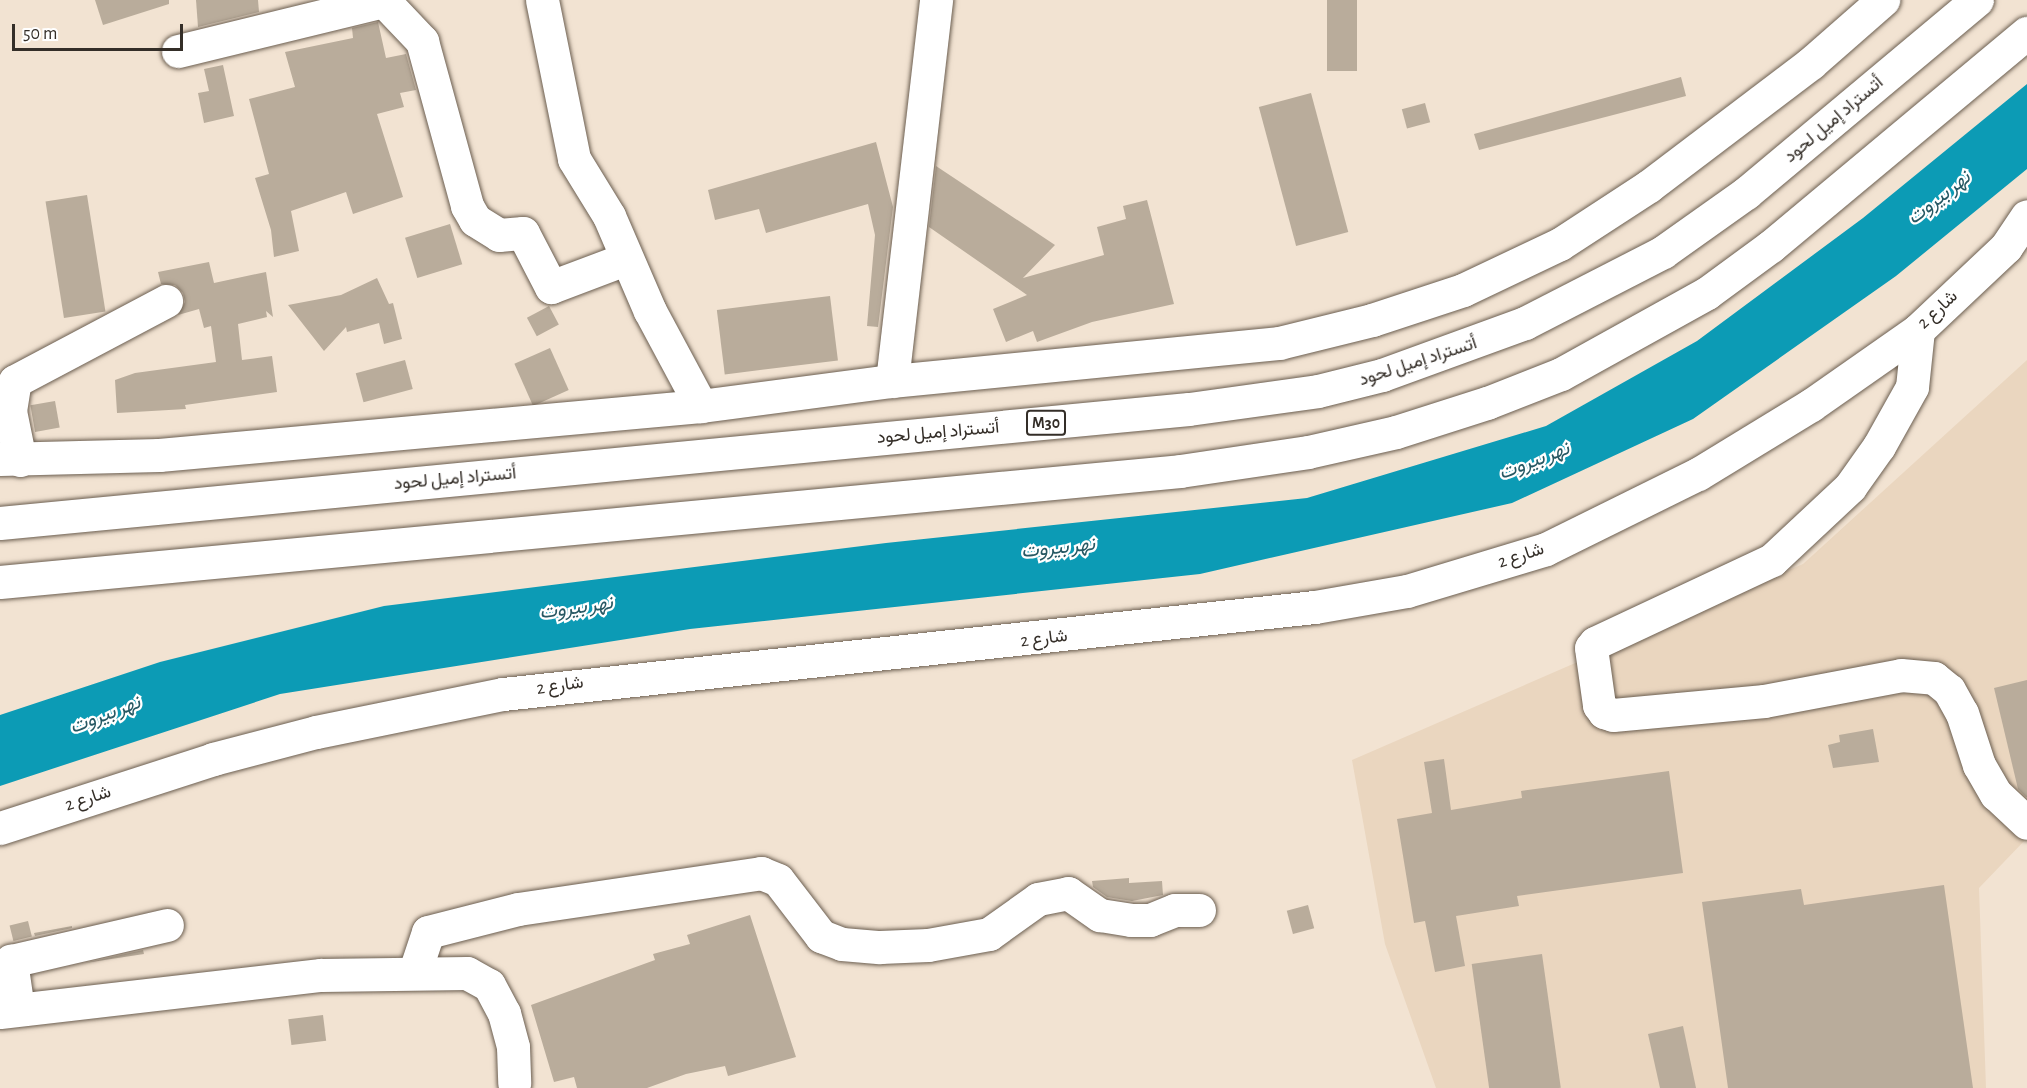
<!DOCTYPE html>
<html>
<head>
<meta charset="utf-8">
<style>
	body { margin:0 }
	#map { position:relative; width:2027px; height:1088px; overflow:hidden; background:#f2e3d2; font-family:"Alegreya Sans",Vazirmatn,sans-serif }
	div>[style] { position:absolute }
	.built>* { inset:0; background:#ead6bf }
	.water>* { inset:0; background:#0c9bb5 }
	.building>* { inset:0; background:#b9ac9b; transform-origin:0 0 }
	.roads { filter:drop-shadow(0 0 2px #6b5e50) drop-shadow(0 0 2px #6b5e50) }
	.minor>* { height:33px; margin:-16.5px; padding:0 16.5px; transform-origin:16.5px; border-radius:16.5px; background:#fff }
	.highway>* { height:33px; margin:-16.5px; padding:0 16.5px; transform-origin:16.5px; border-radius:16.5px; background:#fff }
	span { translate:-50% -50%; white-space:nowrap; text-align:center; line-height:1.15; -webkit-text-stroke:4.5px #fff; paint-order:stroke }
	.shield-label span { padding:2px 4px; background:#fff; border:2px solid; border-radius:4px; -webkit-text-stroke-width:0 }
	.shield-label { font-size:16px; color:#342e28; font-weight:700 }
	.street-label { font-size:18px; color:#342e28 }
	.water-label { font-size:20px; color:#265863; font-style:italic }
	.scale { position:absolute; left:12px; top:24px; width:171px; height:27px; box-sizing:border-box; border:3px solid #342e28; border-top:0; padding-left:8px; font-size:18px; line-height:21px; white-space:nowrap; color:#342e28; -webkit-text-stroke:4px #fff; paint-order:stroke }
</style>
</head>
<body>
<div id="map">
	<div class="built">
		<div style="clip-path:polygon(2027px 360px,2027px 838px,1979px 888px,1986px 1088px,1436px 1088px,1385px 944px,1352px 760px,1803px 564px)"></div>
	</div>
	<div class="water">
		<div style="clip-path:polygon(2027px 84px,2027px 169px,1896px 276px,1693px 419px,1512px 503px,1200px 574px,690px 629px,280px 694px,0 786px,0 715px,160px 662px,384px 606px,886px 543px,1307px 498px,1546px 426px,1697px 341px,1863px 218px)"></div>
	</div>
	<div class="building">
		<div style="clip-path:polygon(95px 0,169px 0,169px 4px,103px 25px)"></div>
		<div style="clip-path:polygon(196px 0,258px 0,259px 12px,198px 27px)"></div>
		<div style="left:1327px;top:0;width:30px;height:71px"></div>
		<div style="clip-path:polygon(378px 22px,386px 58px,406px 54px,416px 90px,400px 93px,404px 107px,377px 114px,403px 197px,353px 214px,346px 192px,291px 211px,299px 251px,274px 257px,271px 230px,255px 178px,269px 174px,249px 99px,295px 87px,285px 52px,353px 38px,352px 28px)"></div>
		<div style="clip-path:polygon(223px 65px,234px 116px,204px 123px,198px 93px,209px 91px,204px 69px)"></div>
		<div style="clip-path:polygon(1681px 77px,1686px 96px,1479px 150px,1474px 134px)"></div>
		<div style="left:1311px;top:93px;width:144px;height:54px;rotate:75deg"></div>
		<div style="left:1425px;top:103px;width:20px;height:24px;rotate:75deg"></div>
		<div style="clip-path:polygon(876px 142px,893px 207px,878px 327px,867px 326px,875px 235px,868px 204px,766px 233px,759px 209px,715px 220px,708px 190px)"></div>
		<div style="clip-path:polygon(936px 166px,1055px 245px,1023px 278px,1104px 255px,1097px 227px,1126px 219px,1123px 206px,1147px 200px,1174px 304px,1092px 322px,1037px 342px,1033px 331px,1006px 342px,993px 309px,1027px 295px,929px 227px)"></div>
		<div style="left:87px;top:195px;width:118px;height:42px;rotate:81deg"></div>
		<div style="left:450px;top:224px;width:42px;height:47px;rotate:73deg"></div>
		<div style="clip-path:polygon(209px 262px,214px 283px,266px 272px,273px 317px,266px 311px,267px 317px,238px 324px,242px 360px,272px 356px,277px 392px,185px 405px,186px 409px,117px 413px,115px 380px,135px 373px,216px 362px,211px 326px,204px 328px,199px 309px,178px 315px,185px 302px,183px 293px,175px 285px,161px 284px,158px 272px)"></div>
		<div style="clip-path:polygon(377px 278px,389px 304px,393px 303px,402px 339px,384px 344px,379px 323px,347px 332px,346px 327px,324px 351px,288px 305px,341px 295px)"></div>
		<div style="left:830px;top:296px;width:65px;height:114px;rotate:83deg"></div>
		<div style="left:549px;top:306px;width:21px;height:25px;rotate:62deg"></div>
		<div style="left:550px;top:348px;width:46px;height:39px;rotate:66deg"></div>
		<div style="left:405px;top:360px;width:30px;height:51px;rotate:75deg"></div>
		<div style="left:55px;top:401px;width:27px;height:25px;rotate:80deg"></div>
		<div style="clip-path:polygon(2027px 680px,2027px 797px,2026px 797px,2018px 789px,1994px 688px)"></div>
		<div style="clip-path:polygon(1873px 729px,1879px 762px,1833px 768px,1828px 745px,1840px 742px,1839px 735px)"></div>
		<div style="clip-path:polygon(1444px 759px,1451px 810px,1522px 798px,1521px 791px,1669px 771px,1683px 873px,1517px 896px,1519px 906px,1456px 916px,1465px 966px,1435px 972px,1425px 921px,1414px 923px,1397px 819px,1432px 813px,1424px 762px)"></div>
		<div style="clip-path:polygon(1129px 878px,1129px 883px,1162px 881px,1163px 895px,1132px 901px,1107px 897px,1093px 887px,1092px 881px)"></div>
		<div style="clip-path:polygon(1944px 885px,1973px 1088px,1728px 1088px,1702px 902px,1801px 889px,1804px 905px)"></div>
		<div style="left:1308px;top:905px;width:24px;height:22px;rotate:75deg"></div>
		<div style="clip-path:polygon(750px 915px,796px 1057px,728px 1076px,725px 1066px,686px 1074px,647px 1088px,577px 1088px,574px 1077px,554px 1082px,531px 1005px,655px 960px,653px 954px,690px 944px,687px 935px)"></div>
		<div style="left:28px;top:921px;width:16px;height:19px;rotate:76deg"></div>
		<div style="clip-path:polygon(72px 926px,72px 928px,35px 936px,34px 933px)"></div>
		<div style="clip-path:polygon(143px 950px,144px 954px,85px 963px)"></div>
		<div style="left:1542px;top:954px;width:135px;height:71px;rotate:82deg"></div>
		<div style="left:323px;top:1015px;width:26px;height:35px;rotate:83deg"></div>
		<div style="clip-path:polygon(1683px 1026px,1696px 1088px,1660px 1088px,1648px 1034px)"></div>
	</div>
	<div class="roads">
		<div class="minor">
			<div style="left:383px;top:0;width:57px;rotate:46.4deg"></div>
			<div style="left:422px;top:41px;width:171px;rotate:74.7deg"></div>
			<div style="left:467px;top:206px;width:16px;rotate:60deg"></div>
			<div style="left:475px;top:220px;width:28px;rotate:32deg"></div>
			<div style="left:499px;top:235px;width:24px;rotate:-5deg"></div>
			<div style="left:523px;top:233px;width:61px;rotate:62.6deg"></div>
			<div style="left:551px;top:287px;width:79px;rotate:-20.7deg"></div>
			<div style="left:542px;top:0;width:162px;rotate:78.6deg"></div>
			<div style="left:574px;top:159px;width:67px;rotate:58.4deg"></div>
			<div style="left:609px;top:216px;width:103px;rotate:66.7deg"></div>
			<div style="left:650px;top:311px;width:108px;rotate:61.8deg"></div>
			<div style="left:178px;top:51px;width:211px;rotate:-13.7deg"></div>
			<div style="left:1918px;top:330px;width:57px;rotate:96deg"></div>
			<div style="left:1912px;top:387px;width:68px;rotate:119.2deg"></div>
			<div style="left:1879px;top:446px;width:50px;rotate:125.3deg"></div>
			<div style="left:1850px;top:487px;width:107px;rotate:136.9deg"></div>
			<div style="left:1772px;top:560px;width:195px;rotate:154.9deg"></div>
			<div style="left:1595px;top:643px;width:6px;rotate:129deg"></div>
			<div style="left:1591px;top:648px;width:58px;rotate:82deg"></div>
			<div style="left:1599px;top:705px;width:9px;rotate:54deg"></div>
			<div style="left:1604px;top:712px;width:9px;rotate:18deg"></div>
			<div style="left:1613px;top:715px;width:152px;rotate:-5.3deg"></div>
			<div style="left:1764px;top:701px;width:139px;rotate:-10.7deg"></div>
			<div style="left:1901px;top:675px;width:33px;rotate:5deg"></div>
			<div style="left:1934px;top:678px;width:19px;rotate:39deg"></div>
			<div style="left:1949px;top:690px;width:26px;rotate:61deg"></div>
			<div style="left:1962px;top:713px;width:55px;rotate:71.9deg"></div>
			<div style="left:1979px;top:765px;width:34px;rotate:60deg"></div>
			<div style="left:1996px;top:794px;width:42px;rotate:43.1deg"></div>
			<div style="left:892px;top:381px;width:384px;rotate:-83.4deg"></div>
			<div style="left:0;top:459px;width:159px;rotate:-1.4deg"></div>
			<div style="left:159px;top:455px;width:544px;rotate:-5.17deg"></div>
			<div style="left:701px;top:406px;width:193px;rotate:-7.5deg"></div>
			<div style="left:892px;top:381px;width:389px;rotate:-5.6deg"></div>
			<div style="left:1279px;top:343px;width:96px;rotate:-13.9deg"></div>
			<div style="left:1372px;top:320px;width:96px;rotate:-18.2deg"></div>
			<div style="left:1463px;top:290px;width:107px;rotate:-25.4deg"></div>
			<div style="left:1560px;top:244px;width:106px;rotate:-33.1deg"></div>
			<div style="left:1649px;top:186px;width:203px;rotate:-37.2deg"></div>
			<div style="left:1811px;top:63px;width:96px;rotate:-41.2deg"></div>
			<div style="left:20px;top:460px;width:50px;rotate:-101.5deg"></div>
			<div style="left:10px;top:411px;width:30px;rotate:-81deg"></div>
			<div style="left:15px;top:381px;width:171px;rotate:-27.9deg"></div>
			<div style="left:0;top:828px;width:224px;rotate:-17.9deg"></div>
			<div style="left:213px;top:759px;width:106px;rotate:-14.7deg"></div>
			<div style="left:316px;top:732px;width:191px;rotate:-11.5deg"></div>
			<div style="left:503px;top:694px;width:817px;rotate:-6.12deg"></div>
			<div style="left:1315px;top:607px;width:93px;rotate:-9.9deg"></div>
			<div style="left:1407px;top:591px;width:145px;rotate:-16.8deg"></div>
			<div style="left:1546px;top:549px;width:169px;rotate:-26.3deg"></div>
			<div style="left:1698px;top:474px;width:132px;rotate:-31.4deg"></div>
			<div style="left:1811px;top:405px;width:131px;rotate:-35deg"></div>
			<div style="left:1918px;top:330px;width:121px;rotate:-43.3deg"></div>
			<div style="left:2006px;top:247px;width:37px;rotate:-56deg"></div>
			<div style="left:415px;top:971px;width:41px;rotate:-71.6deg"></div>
			<div style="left:428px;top:932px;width:93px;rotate:-14.3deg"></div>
			<div style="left:518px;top:909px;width:246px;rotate:-8.4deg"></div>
			<div style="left:761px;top:873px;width:18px;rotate:22deg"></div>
			<div style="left:778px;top:880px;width:71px;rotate:52.5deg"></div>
			<div style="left:821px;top:936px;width:22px;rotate:21deg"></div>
			<div style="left:842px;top:944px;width:38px;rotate:5deg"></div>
			<div style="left:880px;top:947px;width:48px;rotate:-2.4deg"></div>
			<div style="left:928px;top:945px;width:62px;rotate:-10.2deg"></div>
			<div style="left:989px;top:934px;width:60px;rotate:-35.5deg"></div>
			<div style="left:1038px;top:899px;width:31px;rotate:-11deg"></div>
			<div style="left:1068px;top:893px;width:39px;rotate:35deg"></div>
			<div style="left:1100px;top:915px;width:31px;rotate:9deg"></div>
			<div style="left:1131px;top:920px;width:19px"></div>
			<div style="left:1150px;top:920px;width:27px;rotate:-22deg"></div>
			<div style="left:1175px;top:910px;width:24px"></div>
			<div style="left:18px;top:1009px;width:49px;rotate:-98.3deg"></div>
			<div style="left:11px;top:961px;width:160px;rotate:-13deg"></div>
			<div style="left:0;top:1012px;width:323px;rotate:-6.6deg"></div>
			<div style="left:321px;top:975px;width:146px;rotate:-0.8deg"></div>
			<div style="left:467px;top:973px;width:25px;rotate:29deg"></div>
			<div style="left:489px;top:985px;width:32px;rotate:62deg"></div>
			<div style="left:504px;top:1013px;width:35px;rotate:75deg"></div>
			<div style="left:513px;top:1047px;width:36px;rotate:88deg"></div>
		</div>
		<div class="highway">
			<div style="left:0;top:523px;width:1194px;rotate:-5.48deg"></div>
			<div style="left:1189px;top:409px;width:130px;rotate:-7.9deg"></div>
			<div style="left:1318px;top:391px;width:66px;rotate:-14deg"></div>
			<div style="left:1382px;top:375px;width:152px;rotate:-20deg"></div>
			<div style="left:1525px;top:323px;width:155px;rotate:-27.2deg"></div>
			<div style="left:1663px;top:252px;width:102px;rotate:-35.4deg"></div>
			<div style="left:1746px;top:193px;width:301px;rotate:-39.9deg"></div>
			<div style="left:0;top:582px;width:1185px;rotate:-5.37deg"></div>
			<div style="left:1180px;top:471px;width:129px;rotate:-8.4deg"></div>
			<div style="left:1308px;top:452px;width:90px;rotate:-12.8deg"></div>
			<div style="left:1396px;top:432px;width:96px;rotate:-17.7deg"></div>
			<div style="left:1487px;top:403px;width:79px;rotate:-21.4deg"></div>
			<div style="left:1561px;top:374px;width:167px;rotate:-29deg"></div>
			<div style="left:1707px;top:293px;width:79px;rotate:-36.3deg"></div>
			<div style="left:1771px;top:246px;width:333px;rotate:-39.8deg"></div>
		</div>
	</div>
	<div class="shield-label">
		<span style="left:1046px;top:423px">M30</span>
	</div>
	<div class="street-label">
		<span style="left:1834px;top:120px;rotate:-40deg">أتستراد إميل لحود</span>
		<span style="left:1938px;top:310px;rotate:-43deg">شارع 2</span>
		<span style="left:1418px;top:362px;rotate:-18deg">أتستراد إميل لحود</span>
		<span style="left:938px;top:433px;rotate:-5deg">أتستراد إميل لحود</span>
		<span style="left:455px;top:479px;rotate:-5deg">أتستراد إميل لحود</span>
		<span style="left:1521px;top:556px;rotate:-18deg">شارع 2</span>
		<span style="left:1044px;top:639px;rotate:-7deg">شارع 2</span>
		<span style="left:560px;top:686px;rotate:-8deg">شارع 2</span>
		<span style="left:88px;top:799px;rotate:-18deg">شارع 2</span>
	</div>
	<div class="water-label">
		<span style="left:1939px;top:198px;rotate:-38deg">نهر بيروت</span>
		<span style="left:1534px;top:461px;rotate:-21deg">نهر بيروت</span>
		<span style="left:1058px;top:548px;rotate:-6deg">نهر بيروت</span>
		<span style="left:576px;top:608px;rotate:-8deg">نهر بيروت</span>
		<span style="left:105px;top:715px;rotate:-21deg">نهر بيروت</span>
	</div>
	<div class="scale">50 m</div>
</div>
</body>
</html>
